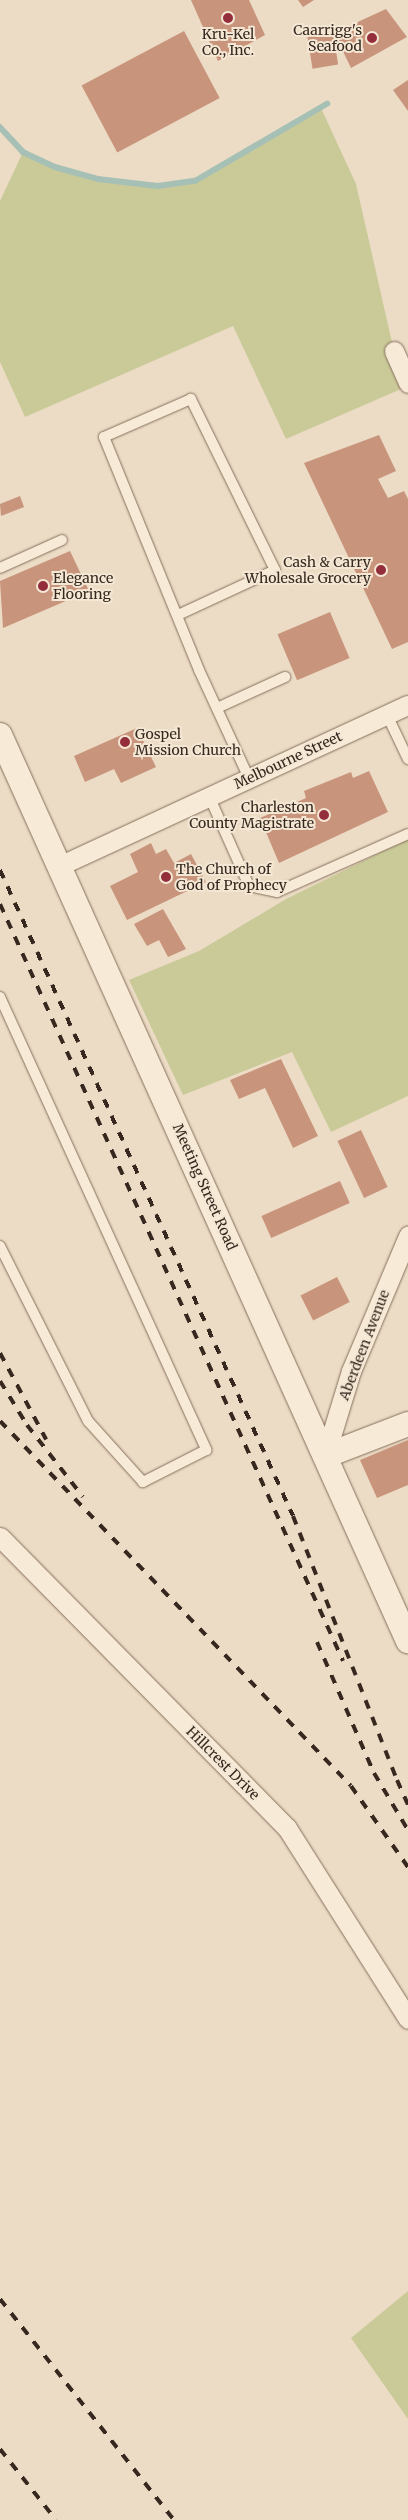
<!DOCTYPE html>
<html>
<head>
<meta charset="utf-8">
<style>
	body { margin:0 }
	#map { position:relative; width:408px; height:2520px; overflow:hidden; background:#ecdcc5; font-family:Merriweather,serif }
	div>[style] { position:absolute }
	.green>* { inset:0; background:#caca99 }
	.stream>* { height:5.5px; margin:-2.75px; padding:0 2.75px; transform-origin:2.75px; border-radius:2.75px; background:#a6c0b6 }
	.building>* { inset:0; background:#c9947c; transform-origin:0 0 }
	.roads { filter:drop-shadow(0 0 1px #866e5c) drop-shadow(0 0 1px #866e5c) }
	.service>* { height:10px; margin:-5px; padding:0 5px; transform-origin:5px; border-radius:5px; background:#f7ebd8 }
	.minor>* { height:19px; margin:-9.5px; padding:0 9.5px; transform-origin:9.5px; border-radius:9.5px; background:#f7ebd8 }
	.tertiary>* { height:24px; margin:-12px; padding:0 12px; transform-origin:12px; border-radius:12px; background:#f7ebd8 }
	.rail>* { height:4px; margin-top:-2px; transform-origin:0; background:repeating-linear-gradient(90deg,#37281f 0 9px,transparent 0 18px) }
	.dots>* { width:14px; height:14px; translate:-50% -50%; box-sizing:border-box; border:2px solid #f4e7d4; border-radius:50% }
	span { translate:-50% -50%; white-space:nowrap; text-align:center; line-height:1.15; -webkit-text-stroke:4px #f4e7d4; paint-order:stroke }
	.poi-label { font-size:14px; color:#37281f }
	.right { translate:-100% -50%; text-align:right }
	.left { translate:0 -50%; text-align:left }
	.street-label { font-size:14px; color:#37281f }
</style>
</head>
<body>
<div id="map">
	<div class="green">
		<div style="clip-path:polygon(321px 108px,356px 184px,394px 351px,408px 386px,286px 439px,233px 326px,25px 417px,0 362px,0 201px,23px 152px,55px 167px,98px 179px,158px 186px,195px 181px)"></div>
		<div style="clip-path:polygon(408px 839px,408px 1096px,331px 1132px,292px 1052px,183px 1095px,129px 980px,199px 951px,286px 899px)"></div>
		<div style="clip-path:polygon(408px 2291px,408px 2419px,351px 2338px)"></div>
	</div>
	<div class="stream">
		<div style="left:0;top:127px;width:34px;rotate:47deg"></div>
		<div style="left:23px;top:152px;width:35px;rotate:25deg"></div>
		<div style="left:55px;top:167px;width:45px;rotate:15.6deg"></div>
		<div style="left:98px;top:179px;width:60px;rotate:6.7deg"></div>
		<div style="left:158px;top:186px;width:37px;rotate:-8deg"></div>
		<div style="left:195px;top:181px;width:153px;rotate:-30.3deg"></div>
	</div>
	<div class="building">
		<div style="clip-path:polygon(191px 0,249px 0,265px 35px,218px 61px)"></div>
		<div style="clip-path:polygon(298px 0,314px 0,303px 7px)"></div>
		<div style="clip-path:polygon(386px 9px,407px 37px,351px 68px,337px 39px,341px 36px,338px 31px)"></div>
		<div style="left:184px;top:31px;width:76px;height:116px;rotate:62deg"></div>
		<div style="left:333px;top:32px;width:33px;height:26px;rotate:81deg"></div>
		<div style="clip-path:polygon(408px 80px,408px 111px,393px 90px)"></div>
		<div style="clip-path:polygon(379px 435px,396px 471px,378px 479px,388px 498px,404px 491px,408px 499px,408px 642px,392px 649px,304px 463px)"></div>
		<div style="clip-path:polygon(20px 496px,24px 507px,1px 516px,0 504px)"></div>
		<div style="clip-path:polygon(70px 551px,89px 591px,3px 628px,0 581px)"></div>
		<div style="left:330px;top:612px;width:50px;height:57px;rotate:67deg"></div>
		<div style="clip-path:polygon(137px 728px,156px 767px,121px 783px,114px 769px,85px 782px,74px 756px)"></div>
		<div style="clip-path:polygon(369px 771px,388px 812px,279px 863px,260px 818px,306px 798px,304px 791px,351px 772px,353px 778px)"></div>
		<div style="clip-path:polygon(151px 843px,156px 854px,166px 849px,174px 863px,191px 854px,206px 882px,127px 920px,110px 886px,138px 872px,130px 854px)"></div>
		<div style="clip-path:polygon(163px 909px,186px 949px,168px 957px,159px 940px,147px 946px,134px 924px)"></div>
		<div style="clip-path:polygon(281px 1059px,318px 1136px,293px 1148px,265px 1088px,239px 1099px,230px 1080px)"></div>
		<div style="left:361px;top:1130px;width:63px;height:26px;rotate:65deg"></div>
		<div style="left:340px;top:1181px;width:24px;height:86px;rotate:66deg"></div>
		<div style="left:337px;top:1277px;width:28px;height:41px;rotate:63deg"></div>
		<div style="clip-path:polygon(408px 1440px,408px 1485px,377px 1498px,360px 1460px)"></div>
	</div>
	<div class="roads">
		<div class="service">
			<div style="left:0;top:568px;width:68px;rotate:-24.3deg"></div>
			<div style="left:178px;top:615px;width:107px;rotate:-24.9deg"></div>
			<div style="left:275px;top:570px;width:191px;rotate:-116.2deg"></div>
			<div style="left:191px;top:399px;width:95px;rotate:156.4deg"></div>
			<div style="left:104px;top:437px;width:252px;rotate:67.8deg"></div>
			<div style="left:199px;top:670px;width:119px;rotate:65.2deg"></div>
			<div style="left:217px;top:708px;width:75px;rotate:-24.5deg"></div>
			<div style="left:387px;top:715px;width:49px;rotate:64.5deg"></div>
			<div style="left:209px;top:796px;width:98px;rotate:66deg"></div>
			<div style="left:249px;top:886px;width:29px;rotate:12deg"></div>
			<div style="left:277px;top:892px;width:143px;rotate:-23.9deg"></div>
			<div style="left:0;top:997px;width:498px;rotate:65.5deg"></div>
			<div style="left:206px;top:1450px;width:71px;rotate:153.1deg"></div>
			<div style="left:143px;top:1482px;width:82px;rotate:-132deg"></div>
			<div style="left:88px;top:1421px;width:196px;rotate:-116.7deg"></div>
		</div>
		<div class="minor">
			<div style="left:394px;top:351px;width:35px;rotate:66deg"></div>
			<div style="left:59px;top:866px;width:384px;rotate:-24.8deg"></div>
			<div style="left:325px;top:1456px;width:89px;rotate:-73deg"></div>
			<div style="left:351px;top:1371px;width:147px;rotate:-67.1deg"></div>
			<div style="left:0;top:1537px;width:409px;rotate:45.4deg"></div>
			<div style="left:287px;top:1828px;width:226px;rotate:57.6deg"></div>
		</div>
		<div class="tertiary">
			<div style="left:0;top:735px;width:994px;rotate:65.76deg"></div>
			<div style="left:325px;top:1456px;width:89px;rotate:-21.1deg"></div>
		</div>
	</div>
	<div class="rail">
		<div style="left:0;top:870px;width:709px;rotate:65.6deg"></div>
		<div style="left:293px;top:1516px;width:289px;rotate:68.5deg"></div>
		<div style="left:0;top:904px;width:831px;rotate:65.62deg"></div>
		<div style="left:0;top:1353px;width:98px;rotate:61.9deg"></div>
		<div style="left:0;top:1381px;width:52px;rotate:58.5deg"></div>
		<div style="left:27px;top:1425px;width:91px;rotate:52.1deg"></div>
		<div style="left:0;top:1421px;width:506px;rotate:46.12deg"></div>
		<div style="left:351px;top:1786px;width:99px;rotate:54.9deg"></div>
		<div style="left:317px;top:1642px;width:143px;rotate:66.5deg"></div>
		<div style="left:374px;top:1773px;width:66px;rotate:59.2deg"></div>
		<div style="left:397px;top:1780px;width:27px;rotate:66deg"></div>
		<div style="left:0;top:2299px;width:281px;rotate:51.8deg"></div>
		<div style="left:0;top:2449px;width:90px;rotate:51.7deg"></div>
	</div>
	<div class="dots">
		<div style="left:228px;top:18px;background:#932e3a"></div>
		<div style="left:372px;top:38px;background:#932e3a"></div>
		<div style="left:381px;top:570px;background:#932e3a"></div>
		<div style="left:43px;top:586px;background:#932e3a"></div>
		<div style="left:125px;top:742px;background:#932e3a"></div>
		<div style="left:324px;top:815px;background:#932e3a"></div>
		<div style="left:166px;top:877px;background:#932e3a"></div>
	</div>
	<div class="poi-label">
		<span class="right" style="left:362px;top:38px">Caarrigg's<br>Seafood</span>
		<span style="left:228px;top:42px">Kru-Kel<br>Co., Inc.</span>
		<span class="right" style="left:371px;top:570px">Cash &amp; Carry<br>Wholesale Grocery</span>
		<span class="left" style="left:53px;top:586px">Elegance<br>Flooring</span>
		<span class="left" style="left:135px;top:742px">Gospel<br>Mission Church</span>
		<span class="right" style="left:314px;top:815px">Charleston<br>County Magistrate</span>
		<span class="left" style="left:176px;top:877px">The Church of<br>God of Prophecy</span>
	</div>
	<div class="street-label">
		<span style="left:288px;top:760px;rotate:-25deg">Melbourne Street</span>
		<span style="left:205px;top:1187px;rotate:66deg">Meeting Street Road</span>
		<span style="left:364px;top:1345px;rotate:-69deg">Aberdeen Avenue</span>
		<span style="left:223px;top:1763px;rotate:45deg">Hillcrest Drive</span>
	</div>
</div>
</body>
</html>
